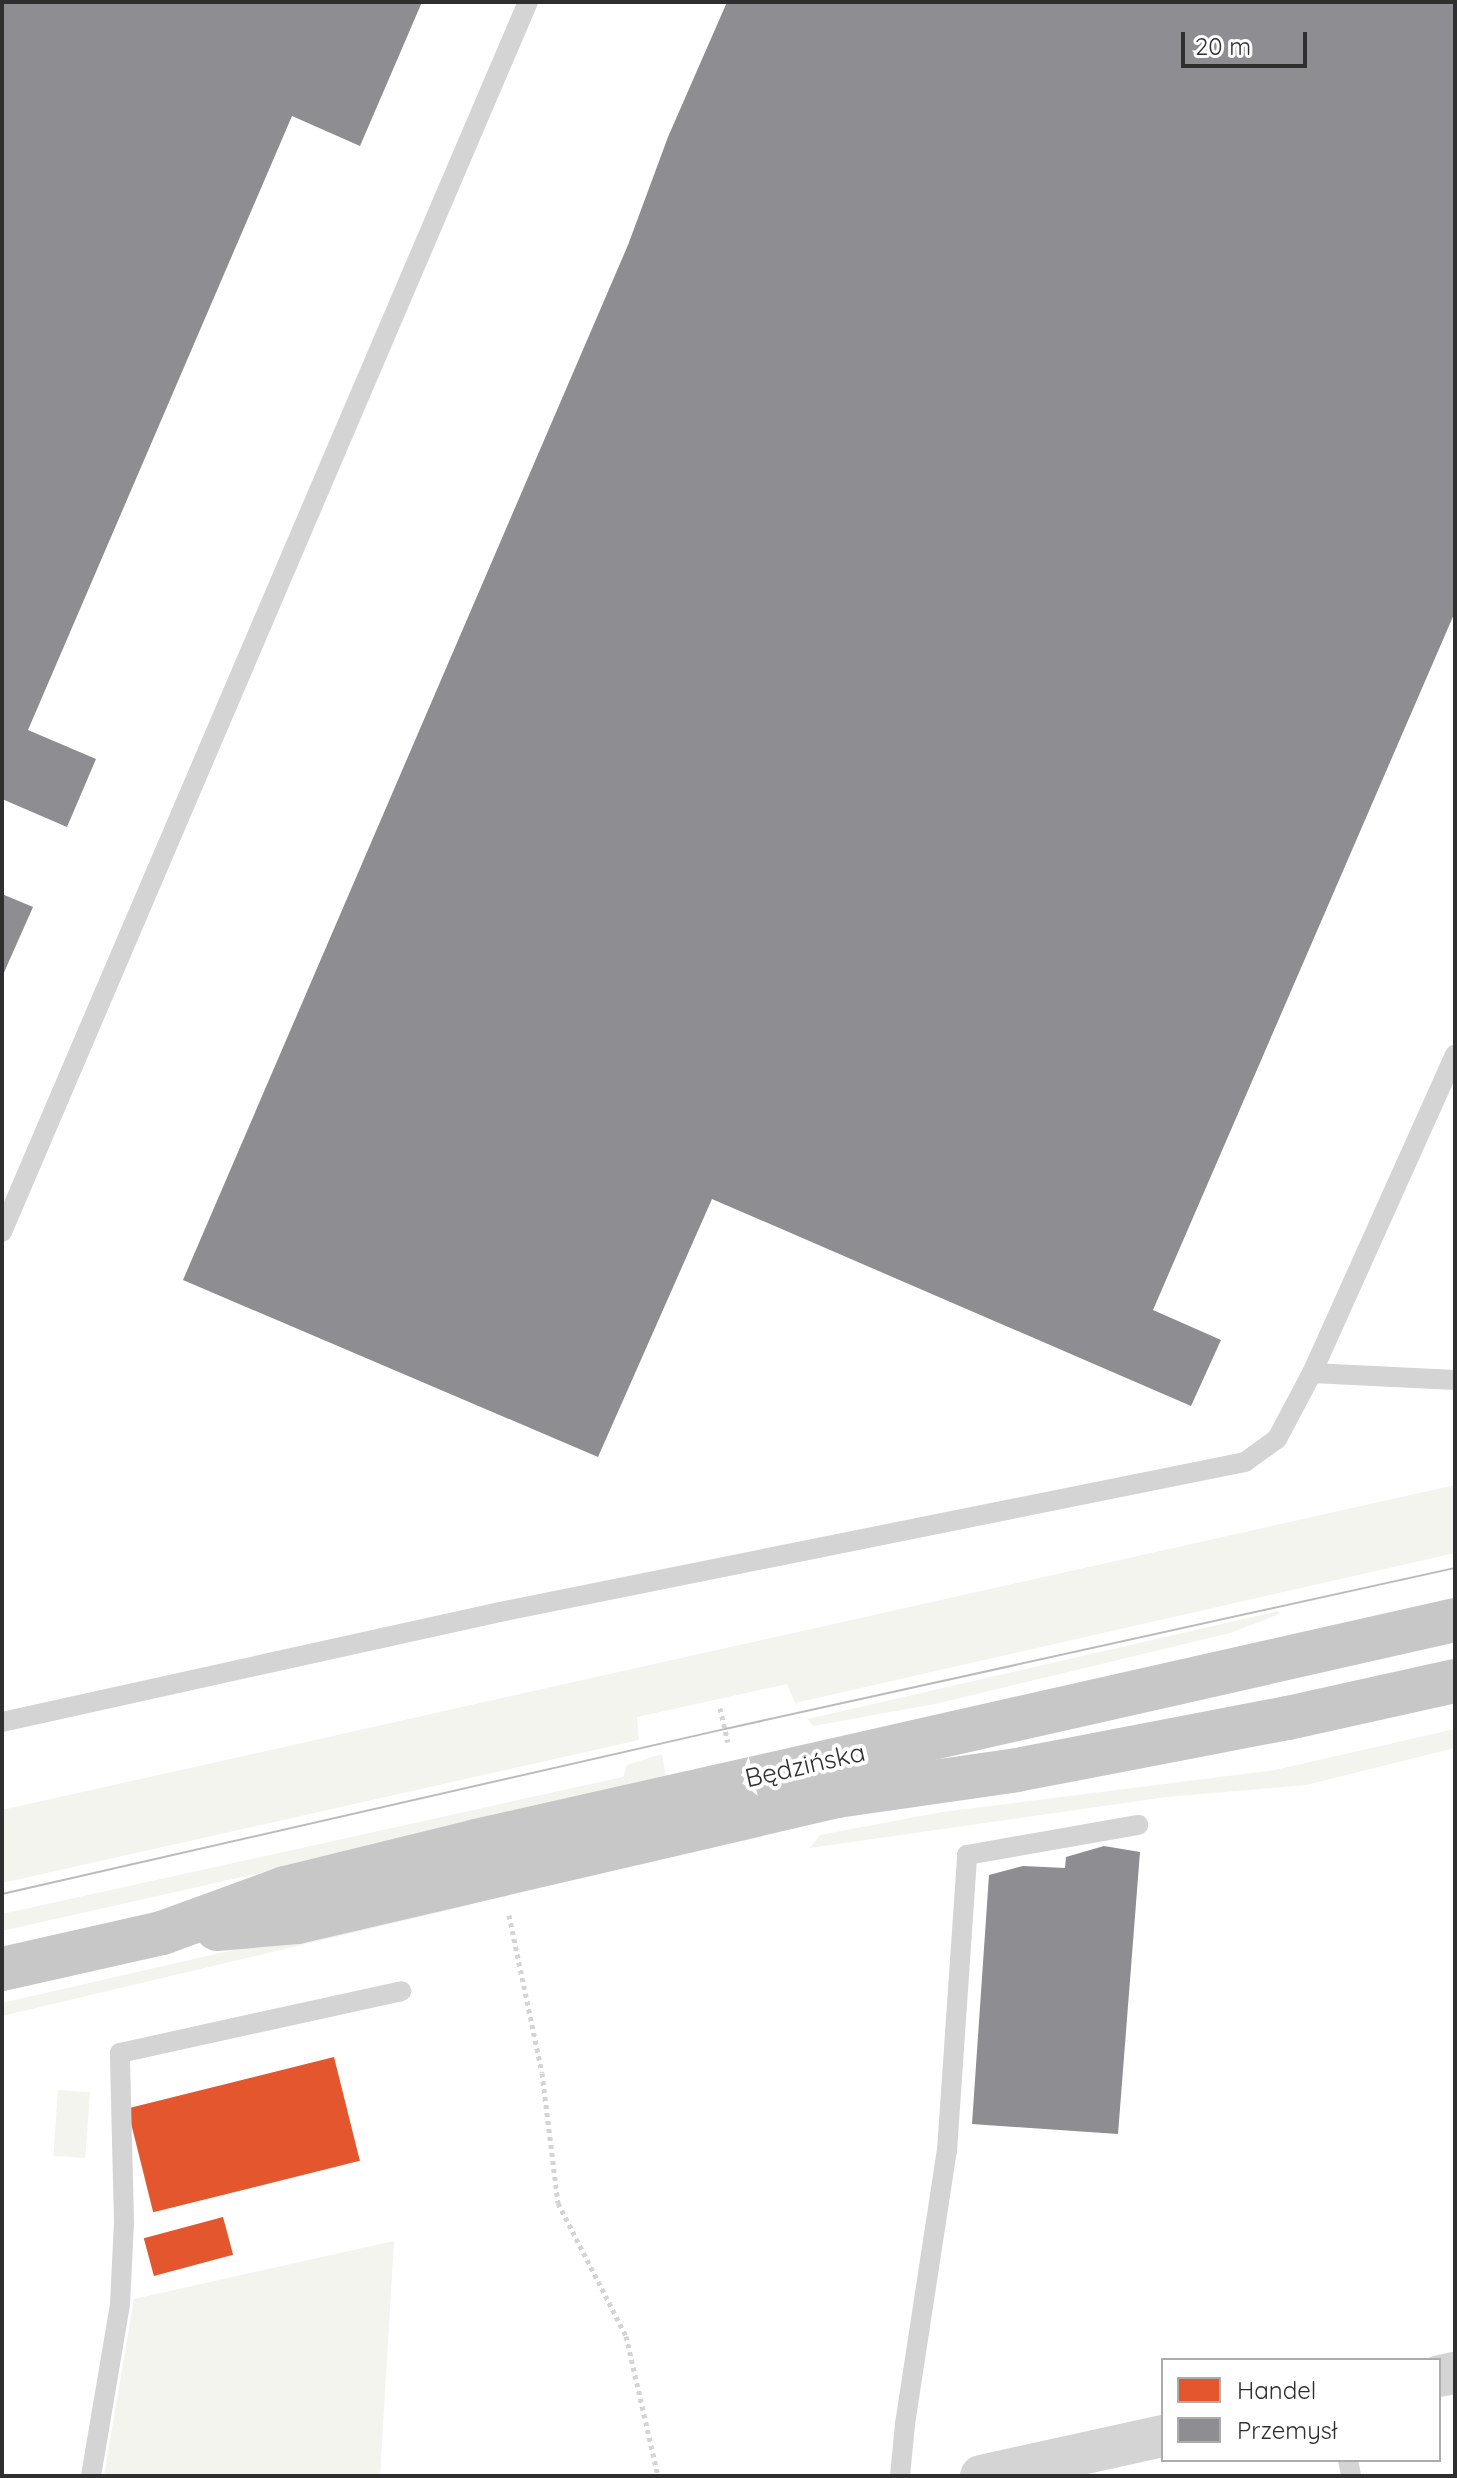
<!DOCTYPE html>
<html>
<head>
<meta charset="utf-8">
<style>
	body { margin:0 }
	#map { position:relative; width:1457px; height:2478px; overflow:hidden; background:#fff; font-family:Quicksand,sans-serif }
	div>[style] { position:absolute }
	.green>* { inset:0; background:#f2f4ed; transform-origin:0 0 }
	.shops>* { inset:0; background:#e4572e; transform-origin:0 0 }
	.industry>* { inset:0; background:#8d8d92 }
	.path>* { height:5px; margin-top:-2.5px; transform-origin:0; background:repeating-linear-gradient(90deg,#d4d4d4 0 4px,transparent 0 8px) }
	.lane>* { height:20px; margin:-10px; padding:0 10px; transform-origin:10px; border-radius:10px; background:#d4d4d4 }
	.street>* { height:42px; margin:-21px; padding:0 21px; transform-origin:21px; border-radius:21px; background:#d4d4d4 }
	.primary>* { height:44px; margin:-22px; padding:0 22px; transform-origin:22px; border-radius:22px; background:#c7c7c7 }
	.tram>* { height:2px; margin:-1px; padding:0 1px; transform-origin:1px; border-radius:1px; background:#bbb }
	span { translate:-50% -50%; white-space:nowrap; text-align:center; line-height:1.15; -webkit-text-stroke:8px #fff; paint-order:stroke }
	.street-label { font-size:26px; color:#2f2f2f }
	.frame { position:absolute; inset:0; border:4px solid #2f2f2f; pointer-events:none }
	.legend { position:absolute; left:1161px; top:2358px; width:280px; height:104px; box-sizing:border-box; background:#fff; border:2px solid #acacac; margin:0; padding:10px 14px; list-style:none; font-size:24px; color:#2f2f2f }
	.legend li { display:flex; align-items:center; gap:16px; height:40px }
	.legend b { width:40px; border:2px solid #acacac }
	.scale { position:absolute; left:1181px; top:32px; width:126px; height:36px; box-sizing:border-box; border:4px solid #2f2f2f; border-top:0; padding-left:10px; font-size:24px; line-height:28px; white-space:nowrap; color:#2f2f2f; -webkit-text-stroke:6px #fff; paint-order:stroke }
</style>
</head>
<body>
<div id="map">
	<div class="green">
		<div style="clip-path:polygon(1455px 1485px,1455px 1553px,795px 1703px,787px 1684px,637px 1717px,639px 1740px,2px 1883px,2px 1810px)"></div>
		<div style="clip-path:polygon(1278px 1611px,1280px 1614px,1230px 1633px,935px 1704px,813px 1726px,808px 1719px)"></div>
		<div style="clip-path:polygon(1455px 1729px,1455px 1748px,1306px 1785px,1166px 1797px,810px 1848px,820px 1835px,942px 1812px,1275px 1770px)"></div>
		<div style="clip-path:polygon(662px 1754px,667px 1781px,2px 1931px,2px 1914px,623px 1777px,627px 1765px)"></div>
		<div style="clip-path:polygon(468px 1896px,470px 1905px,2px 2016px,2px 2003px)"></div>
		<div style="left:58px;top:2090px;width:32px;height:66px;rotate:4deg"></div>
		<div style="clip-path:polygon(394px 2241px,380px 2476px,104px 2476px,134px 2299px)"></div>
	</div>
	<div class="shops">
		<div style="left:334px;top:2057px;width:107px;height:213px;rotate:76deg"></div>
		<div style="left:223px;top:2217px;width:39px;height:82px;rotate:75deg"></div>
	</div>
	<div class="industry">
		<div style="clip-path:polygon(2px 2px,422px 2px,360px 146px,292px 116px,28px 730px,96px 759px,67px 827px,2px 799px)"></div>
		<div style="clip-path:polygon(727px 2px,1455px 2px,1455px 612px,1153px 1310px,1221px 1340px,1191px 1406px,712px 1199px,598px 1457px,183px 1280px,628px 245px,668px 137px)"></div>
		<div style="clip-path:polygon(2px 894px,33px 907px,2px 977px)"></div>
		<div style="clip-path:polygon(1104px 1846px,1140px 1852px,1118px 2134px,972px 2124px,989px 1875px,1023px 1866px,1065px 1868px,1066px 1857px)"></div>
	</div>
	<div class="path">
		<div style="left:720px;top:1708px;width:35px;rotate:77deg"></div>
		<div style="left:509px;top:1915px;width:161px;rotate:78.2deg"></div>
		<div style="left:542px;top:2073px;width:131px;rotate:83deg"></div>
		<div style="left:558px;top:2203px;width:149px;rotate:62.9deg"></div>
		<div style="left:626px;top:2336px;width:144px;rotate:77.1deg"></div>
	</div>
	<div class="lane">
		<div style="left:2px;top:1232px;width:1338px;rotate:-66.85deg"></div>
		<div style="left:1312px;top:1373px;width:349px;rotate:-65.8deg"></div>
		<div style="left:2px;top:1722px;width:510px;rotate:-12.46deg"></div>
		<div style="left:500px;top:1612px;width:760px;rotate:-11.38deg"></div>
		<div style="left:1245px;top:1462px;width:39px;rotate:-36deg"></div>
		<div style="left:1277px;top:1439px;width:75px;rotate:-62.1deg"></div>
		<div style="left:1312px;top:1373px;width:143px;rotate:2.8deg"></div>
		<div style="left:1348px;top:2460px;width:16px;rotate:79deg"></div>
		<div style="left:91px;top:2476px;width:174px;rotate:-80.4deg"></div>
		<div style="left:120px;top:2304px;width:82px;rotate:-87.2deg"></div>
		<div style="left:124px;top:2222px;width:169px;rotate:-91.4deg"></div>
		<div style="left:120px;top:2053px;width:288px;rotate:-12.4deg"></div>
		<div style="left:900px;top:2476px;width:52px;rotate:-84.5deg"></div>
		<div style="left:905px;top:2424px;width:276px;rotate:-81.3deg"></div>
		<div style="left:947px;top:2151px;width:297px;rotate:-86.1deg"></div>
		<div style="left:967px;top:1855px;width:174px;rotate:-10deg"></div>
	</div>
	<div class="street">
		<div style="left:1439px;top:2376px;width:16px;rotate:-11deg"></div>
		<div style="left:981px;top:2476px;width:186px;rotate:-12.4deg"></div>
	</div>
	<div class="primary">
		<div style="left:217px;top:1929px;width:80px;rotate:-5deg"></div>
		<div style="left:297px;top:1922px;width:555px;rotate:-13.13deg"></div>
		<div style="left:837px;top:1796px;width:182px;rotate:-8.2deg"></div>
		<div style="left:1017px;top:1770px;width:276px;rotate:-10.9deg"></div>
		<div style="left:1288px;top:1718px;width:171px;rotate:-12.5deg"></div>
		<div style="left:2px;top:1969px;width:164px;rotate:-12.7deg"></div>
		<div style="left:162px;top:1933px;width:131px;rotate:-20.1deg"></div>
		<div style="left:285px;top:1888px;width:197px;rotate:-13.8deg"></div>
		<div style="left:476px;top:1841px;width:1004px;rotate:-12.72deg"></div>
	</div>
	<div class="tram">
		<div style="left:2px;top:1894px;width:742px;rotate:-12.86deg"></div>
		<div style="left:725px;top:1729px;width:748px;rotate:-12.44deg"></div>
	</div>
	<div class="street-label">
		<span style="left:805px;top:1765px;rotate:-13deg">Będzińska</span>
	</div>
	<div class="frame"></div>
	<ul class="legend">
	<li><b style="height:22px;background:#e4572e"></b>Handel</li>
	<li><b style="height:22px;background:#8d8d92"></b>Przemysł</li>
	</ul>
	<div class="scale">20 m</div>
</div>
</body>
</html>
